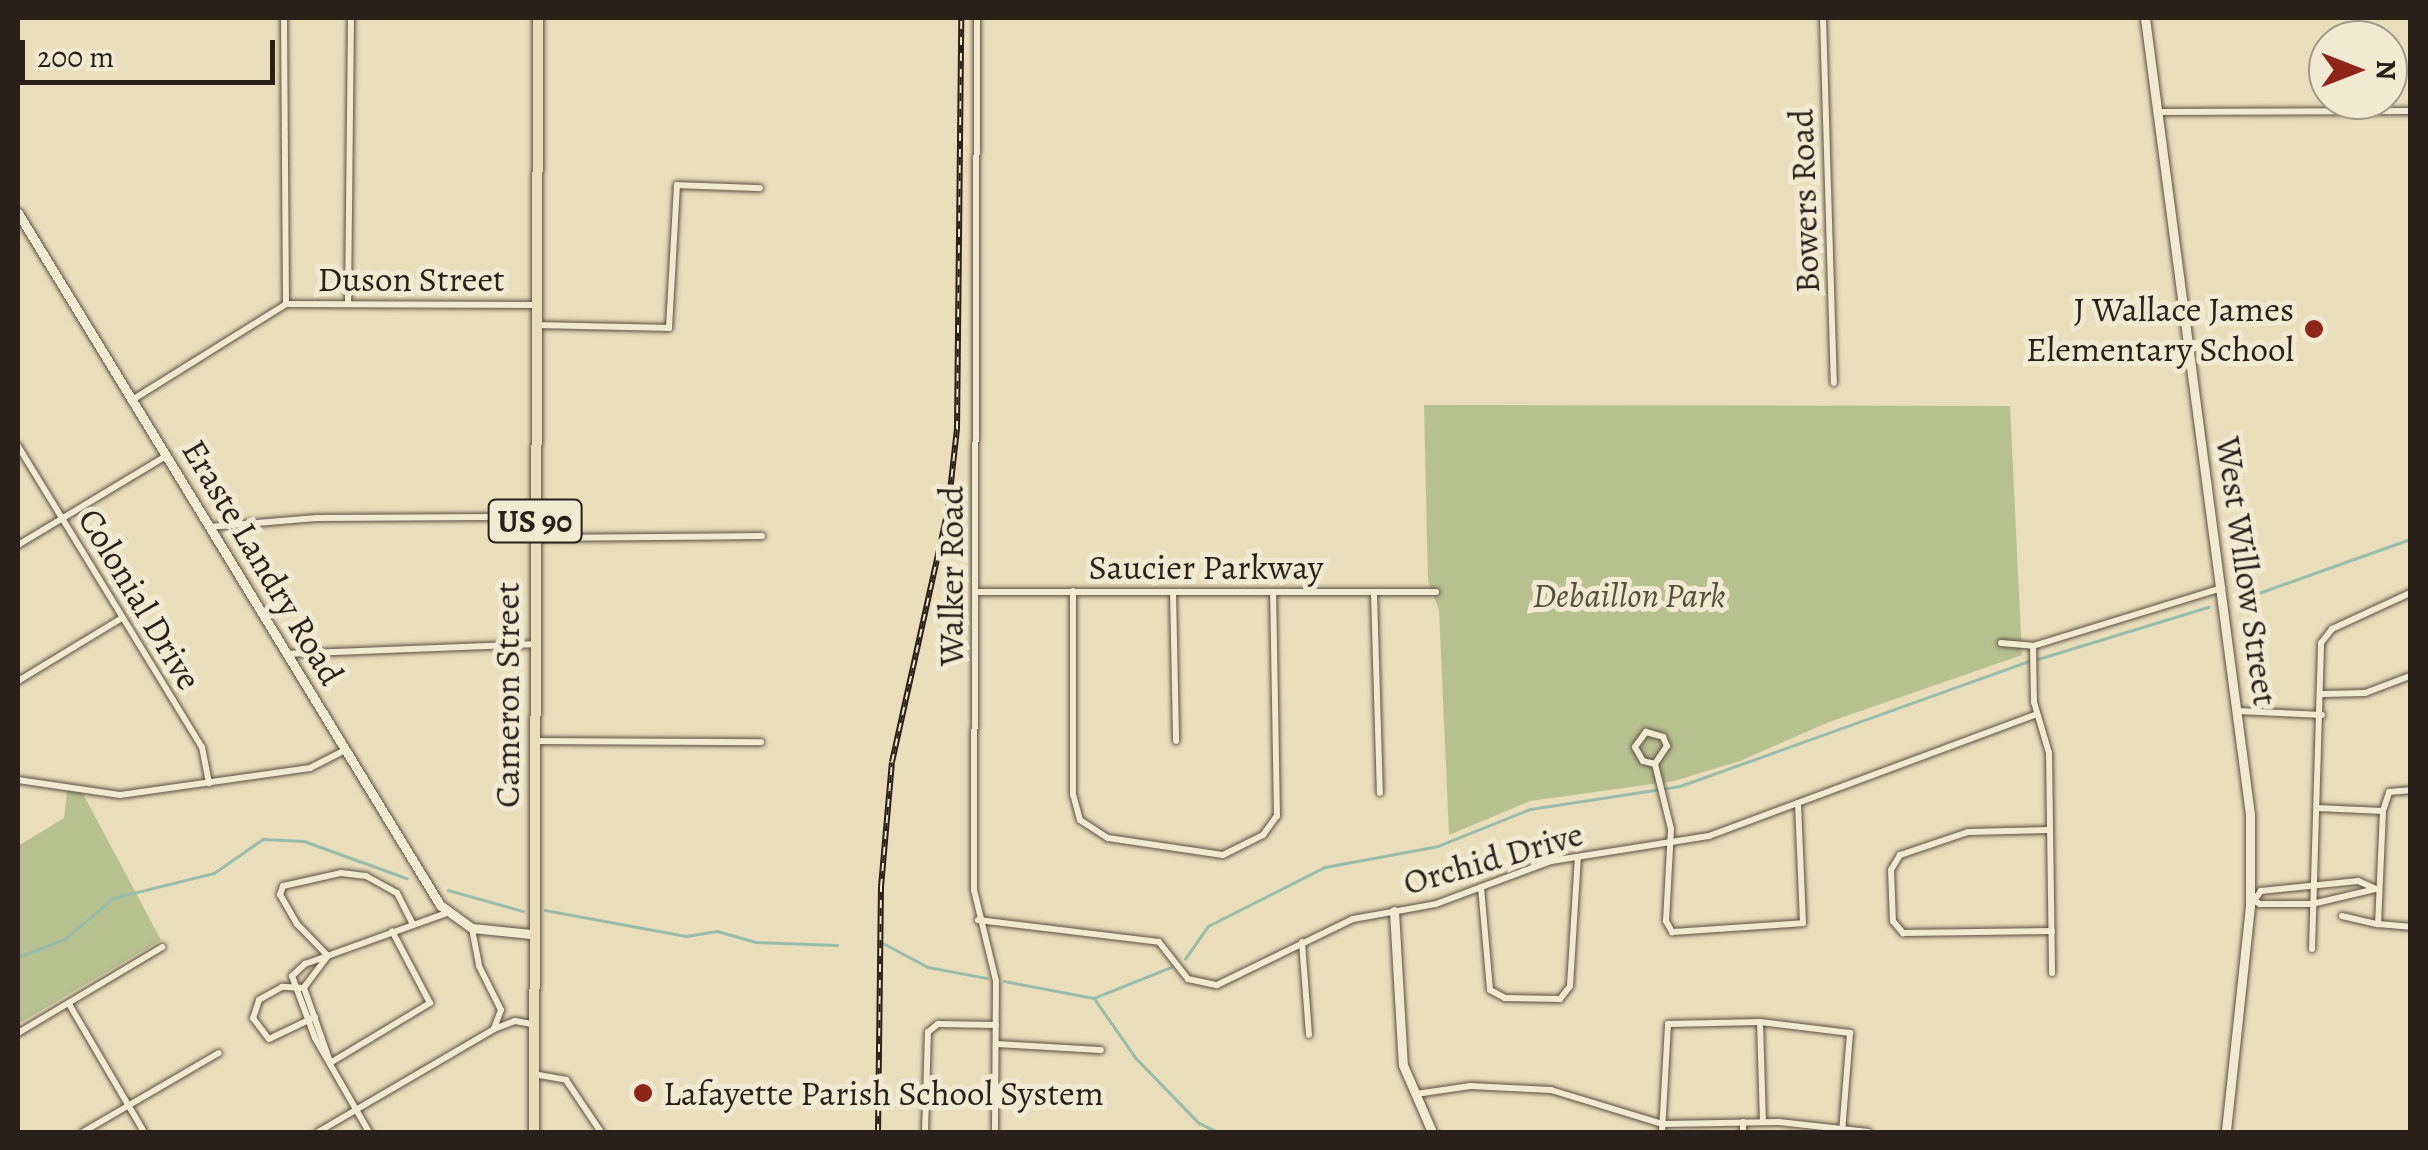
<!DOCTYPE html>
<html>
<head>
<meta charset="utf-8">
<style>
	body { margin:0 }
	#map { position:relative; width:2428px; height:1150px; overflow:hidden; background:#eaddba; font-family:Alegreya,serif }
	div>[style] { position:absolute }
	.green>* { inset:0; background:#b7c190 }
	.stream>* { height:2.5px; margin:-1.25px; padding:0 1.25px; transform-origin:1.25px; border-radius:1.25px; background:#98bcac }
	.roads { filter:drop-shadow(0 0 2px #5b4e42) drop-shadow(0 0 2px #5b4e42) }
	.street>* { height:6px; margin:-3px; padding:0 3px; transform-origin:3px; border-radius:3px; background:#f1e9d2 }
	.secondary>* { height:9px; margin:-4.5px; padding:0 4.5px; transform-origin:4.5px; border-radius:4.5px; background:#f1e9d2 }
	.primary>* { height:10px; margin:-5px; padding:0 5px; transform-origin:5px; border-radius:5px; background:#eaddba }
	.rail>* { height:6px; margin-top:-3px; transform-origin:0; background:repeating-linear-gradient(90deg,#f1e9d2 0 8px,#2b1f1a 0 16px); box-sizing:border-box; border-block:2px solid #2b1f1a }
	.dots>* { width:28px; height:28px; translate:-50% -50%; box-sizing:border-box; border:5px solid #f1e9d2; border-radius:50% }
	span { translate:-50% -50%; white-space:nowrap; text-align:center; line-height:1.15; -webkit-text-stroke:10px #f1e9d2; paint-order:stroke }
	.shield-label span { padding:2px 8px; background:#f1e9d2; border:2px solid; border-radius:8px; -webkit-text-stroke-width:0 }
	.shield-label { font-size:32px; color:#2b1f1a; font-weight:700 }
	.street-label { font-size:35px; color:#2b1f1a }
	.poi-label { font-size:35px; color:#2b1f1a }
	.right { translate:-100% -50%; text-align:right }
	.left { translate:0 -50%; text-align:left }
	.park-label { font-size:35px; color:#55503d; font-style:italic }
	.frame { position:absolute; inset:0; border:20px solid #2b1f1a; pointer-events:none }
	.north { position:absolute; left:2308px; top:20px; width:100px; height:100px; box-sizing:border-box; background:#f1e9d2; border:2px solid #a29888; border-radius:50%; rotate:90deg; font-size:28px; font-weight:700; line-height:40px; text-align:center; color:#2b1f1a }
	.north::after { content:''; display:block; margin:auto; width:35px; height:45px; background:#8f2418; clip-path:polygon(50% 0,100% 100%,50% 72%,0 100%) }
	.scale { position:absolute; left:20px; top:40px; width:255px; height:45px; box-sizing:border-box; border:5px solid #2b1f1a; border-top:0; padding-left:12px; font-size:30px; line-height:35px; white-space:nowrap; color:#2b1f1a; -webkit-text-stroke:8px #f1e9d2; paint-order:stroke }
</style>
</head>
<body>
<div id="map">
	<div class="green">
		<div style="clip-path:polygon(1424px 405px,2010px 406px,2022px 655px,1829px 722px,1740px 761px,1674px 781px,1530px 801px,1449px 835px,1439px 610px,1428px 581px)"></div>
		<div style="clip-path:polygon(67px 791px,82px 792px,161px 940px,18px 1024px,18px 846px,64px 818px)"></div>
	</div>
	<div class="stream">
		<div style="left:2239px;top:600px;width:182px;rotate:-19.6deg"></div>
		<div style="left:2038px;top:659px;width:178px;rotate:-17deg"></div>
		<div style="left:448px;top:890px;width:78px;rotate:15.6deg"></div>
		<div style="left:545px;top:910px;width:143px;rotate:10.4deg"></div>
		<div style="left:686px;top:936px;width:31px;rotate:-9deg"></div>
		<div style="left:717px;top:931px;width:41px;rotate:15.8deg"></div>
		<div style="left:756px;top:942px;width:81px;rotate:2.1deg"></div>
		<div style="left:883px;top:943px;width:51px;rotate:28.1deg"></div>
		<div style="left:928px;top:967px;width:60px;rotate:10.6deg"></div>
		<div style="left:18px;top:957px;width:50px;rotate:-21deg"></div>
		<div style="left:65px;top:939px;width:63px;rotate:-40.5deg"></div>
		<div style="left:113px;top:898px;width:104px;rotate:-13.9deg"></div>
		<div style="left:214px;top:873px;width:60px;rotate:-34.8deg"></div>
		<div style="left:263px;top:839px;width:41px;rotate:2.8deg"></div>
		<div style="left:304px;top:841px;width:109px;rotate:19.9deg"></div>
		<div style="left:1185px;top:959px;width:40px;rotate:-55.1deg"></div>
		<div style="left:1208px;top:926px;width:131px;rotate:-26.8deg"></div>
		<div style="left:1325px;top:867px;width:115px;rotate:-10.5deg"></div>
		<div style="left:1438px;top:846px;width:99px;rotate:-21.9deg"></div>
		<div style="left:1530px;top:809px;width:152px;rotate:-8.7deg"></div>
		<div style="left:1680px;top:786px;width:372px;rotate:-19.7deg"></div>
		<div style="left:1004px;top:981px;width:92px;rotate:10.7deg"></div>
		<div style="left:1094px;top:998px;width:73px;rotate:55deg"></div>
		<div style="left:1136px;top:1058px;width:91px;rotate:45.9deg"></div>
		<div style="left:1199px;top:1123px;width:21px;rotate:25deg"></div>
		<div style="left:1094px;top:998px;width:83px;rotate:-21.9deg"></div>
	</div>
	<div class="roads">
		<div class="street">
			<div style="left:284px;top:18px;width:286px;rotate:89.6deg"></div>
			<div style="left:977px;top:18px;width:872px;rotate:90.2deg"></div>
			<div style="left:974px;top:890px;width:94px;rotate:76.4deg"></div>
			<div style="left:996px;top:981px;width:151px;rotate:90.4deg"></div>
			<div style="left:1823px;top:18px;width:365px;rotate:88.3deg"></div>
			<div style="left:2158px;top:112px;width:252px;rotate:-0.2deg"></div>
			<div style="left:348px;top:304px;width:286px;rotate:-89.4deg"></div>
			<div style="left:538px;top:325px;width:131px;rotate:1.3deg"></div>
			<div style="left:669px;top:328px;width:143px;rotate:-86.8deg"></div>
			<div style="left:677px;top:185px;width:83px;rotate:2.1deg"></div>
			<div style="left:132px;top:400px;width:181px;rotate:-31.9deg"></div>
			<div style="left:286px;top:304px;width:251px;rotate:0.2deg"></div>
			<div style="left:18px;top:446px;width:353px;rotate:58.6deg"></div>
			<div style="left:202px;top:747px;width:37px;rotate:79deg"></div>
			<div style="left:209px;top:527px;width:108px;rotate:-4.8deg"></div>
			<div style="left:317px;top:518px;width:218px;rotate:-0.3deg"></div>
			<div style="left:537px;top:538px;width:225px;rotate:-0.5deg"></div>
			<div style="left:18px;top:545px;width:173px;rotate:-31deg"></div>
			<div style="left:1073px;top:591px;width:203px;rotate:90deg"></div>
			<div style="left:1073px;top:794px;width:27px;rotate:75deg"></div>
			<div style="left:1080px;top:820px;width:33px;rotate:33deg"></div>
			<div style="left:1108px;top:838px;width:116px;rotate:8.4deg"></div>
			<div style="left:1223px;top:855px;width:45px;rotate:-26.6deg"></div>
			<div style="left:1263px;top:835px;width:24px;rotate:-54deg"></div>
			<div style="left:1277px;top:816px;width:223px;rotate:-91deg"></div>
			<div style="left:976px;top:592px;width:460px"></div>
			<div style="left:1173px;top:592px;width:149px;rotate:88.8deg"></div>
			<div style="left:1374px;top:594px;width:199px;rotate:88.3deg"></div>
			<div style="left:2001px;top:643px;width:32px;rotate:5deg"></div>
			<div style="left:2033px;top:646px;width:198px;rotate:-17.1deg"></div>
			<div style="left:2033px;top:646px;width:56px;rotate:89deg"></div>
			<div style="left:2034px;top:702px;width:53px;rotate:73.6deg"></div>
			<div style="left:2049px;top:753px;width:220px;rotate:89.2deg"></div>
			<div style="left:287px;top:654px;width:248px;rotate:-2.3deg"></div>
			<div style="left:18px;top:681px;width:122px;rotate:-31.2deg"></div>
			<div style="left:2323px;top:694px;width:42px;rotate:-1.4deg"></div>
			<div style="left:2365px;top:693px;width:48px;rotate:-20.7deg"></div>
			<div style="left:2238px;top:711px;width:84px;rotate:2.7deg"></div>
			<div style="left:536px;top:741px;width:225px;rotate:0.3deg"></div>
			<div style="left:1655px;top:764px;width:12px;rotate:-166deg"></div>
			<div style="left:1643px;top:761px;width:16px;rotate:-120deg"></div>
			<div style="left:1635px;top:747px;width:19px;rotate:-54deg"></div>
			<div style="left:1646px;top:732px;width:18px;rotate:16deg"></div>
			<div style="left:1663px;top:737px;width:10px;rotate:66deg"></div>
			<div style="left:1667px;top:746px;width:22px;rotate:124deg"></div>
			<div style="left:1655px;top:764px;width:67px;rotate:76.2deg"></div>
			<div style="left:1671px;top:829px;width:92px;rotate:93.1deg"></div>
			<div style="left:1666px;top:921px;width:13px;rotate:61deg"></div>
			<div style="left:1672px;top:932px;width:131px;rotate:-3.9deg"></div>
			<div style="left:1803px;top:923px;width:120px;rotate:-92.4deg"></div>
			<div style="left:18px;top:780px;width:103px;rotate:8.4deg"></div>
			<div style="left:120px;top:795px;width:192px;rotate:-8.1deg"></div>
			<div style="left:310px;top:768px;width:39px;rotate:-27deg"></div>
			<div style="left:2317px;top:808px;width:66px;rotate:2.6deg"></div>
			<div style="left:2383px;top:811px;width:113px;rotate:92.5deg"></div>
			<div style="left:2378px;top:924px;width:32px;rotate:5deg"></div>
			<div style="left:2383px;top:811px;width:20px;rotate:-72deg"></div>
			<div style="left:2389px;top:792px;width:21px;rotate:-5deg"></div>
			<div style="left:2049px;top:830px;width:81px;rotate:178.6deg"></div>
			<div style="left:1968px;top:832px;width:72px;rotate:161.3deg"></div>
			<div style="left:1900px;top:855px;width:17px;rotate:121deg"></div>
			<div style="left:1891px;top:870px;width:51px;rotate:87.8deg"></div>
			<div style="left:1893px;top:921px;width:16px;rotate:50deg"></div>
			<div style="left:1903px;top:933px;width:149px;rotate:-0.8deg"></div>
			<div style="left:1481px;top:887px;width:103px;rotate:85deg"></div>
			<div style="left:1490px;top:990px;width:17px;rotate:28deg"></div>
			<div style="left:1505px;top:998px;width:55px;rotate:1deg"></div>
			<div style="left:1560px;top:999px;width:16px;rotate:-52deg"></div>
			<div style="left:1570px;top:986px;width:129px;rotate:-86.5deg"></div>
			<div style="left:2250px;top:898px;width:12px;rotate:31deg"></div>
			<div style="left:2260px;top:904px;width:52px"></div>
			<div style="left:2312px;top:904px;width:66px;rotate:-13.2deg"></div>
			<div style="left:2376px;top:889px;width:20px;rotate:-156deg"></div>
			<div style="left:2358px;top:881px;width:98px;rotate:174.1deg"></div>
			<div style="left:2261px;top:891px;width:9px;rotate:126deg"></div>
			<div style="left:2342px;top:916px;width:37px;rotate:13deg"></div>
			<div style="left:978px;top:920px;width:182px;rotate:6.9deg"></div>
			<div style="left:1159px;top:942px;width:47px;rotate:51.9deg"></div>
			<div style="left:1188px;top:979px;width:30px;rotate:12deg"></div>
			<div style="left:1217px;top:985px;width:151px;rotate:-25.9deg"></div>
			<div style="left:1353px;top:919px;width:84px;rotate:-10.2deg"></div>
			<div style="left:1436px;top:904px;width:123px;rotate:-20.5deg"></div>
			<div style="left:1551px;top:861px;width:160px;rotate:-9deg"></div>
			<div style="left:1709px;top:836px;width:350px;rotate:-20.4deg"></div>
			<div style="left:472px;top:929px;width:38px;rotate:79deg"></div>
			<div style="left:479px;top:966px;width:49px;rotate:63.4deg"></div>
			<div style="left:501px;top:1010px;width:19px;rotate:111deg"></div>
			<div style="left:1302px;top:942px;width:93px;rotate:85.7deg"></div>
			<div style="left:2312px;top:949px;width:306px;rotate:-88.3deg"></div>
			<div style="left:2321px;top:643px;width:18px;rotate:-52deg"></div>
			<div style="left:2332px;top:629px;width:86px;rotate:-24.8deg"></div>
			<div style="left:328px;top:956px;width:45px;rotate:-134.1deg"></div>
			<div style="left:297px;top:924px;width:34px;rotate:-120deg"></div>
			<div style="left:280px;top:895px;width:9px;rotate:-72deg"></div>
			<div style="left:283px;top:886px;width:59px;rotate:-12.6deg"></div>
			<div style="left:341px;top:873px;width:25px;rotate:7deg"></div>
			<div style="left:366px;top:876px;width:35px;rotate:29deg"></div>
			<div style="left:397px;top:893px;width:34px;rotate:63deg"></div>
			<div style="left:327px;top:957px;width:39px;rotate:127deg"></div>
			<div style="left:304px;top:988px;width:78px;rotate:70.6deg"></div>
			<div style="left:304px;top:988px;width:22px;rotate:-177deg"></div>
			<div style="left:282px;top:987px;width:26px;rotate:151deg"></div>
			<div style="left:259px;top:1000px;width:19px;rotate:108deg"></div>
			<div style="left:253px;top:1018px;width:26px;rotate:53deg"></div>
			<div style="left:269px;top:1039px;width:51px;rotate:-25.6deg"></div>
			<div style="left:69px;top:1004px;width:148px;rotate:59.6deg"></div>
			<div style="left:1760px;top:1022px;width:100px;rotate:88.3deg"></div>
			<div style="left:18px;top:1033px;width:168px;rotate:-30.8deg"></div>
			<div style="left:996px;top:1044px;width:105px;rotate:3.3deg"></div>
			<div style="left:330px;top:1063px;width:117px;rotate:-31deg"></div>
			<div style="left:430px;top:1003px;width:81px;rotate:-117.8deg"></div>
			<div style="left:533px;top:1074px;width:34px;rotate:10deg"></div>
			<div style="left:566px;top:1080px;width:63px;rotate:56.1deg"></div>
			<div style="left:1416px;top:1094px;width:55px;rotate:-8.4deg"></div>
			<div style="left:1470px;top:1086px;width:81px;rotate:2.8deg"></div>
			<div style="left:1551px;top:1090px;width:117px;rotate:16.9deg"></div>
			<div style="left:1663px;top:1124px;width:116px;rotate:-1deg"></div>
			<div style="left:1779px;top:1122px;width:90px;rotate:6.4deg"></div>
			<div style="left:1743px;top:1122px;width:10px;rotate:90deg"></div>
			<div style="left:83px;top:1132px;width:157px;rotate:-30.2deg"></div>
			<div style="left:318px;top:1132px;width:204px;rotate:-30.3deg"></div>
			<div style="left:494px;top:1029px;width:22px;rotate:-21deg"></div>
			<div style="left:515px;top:1021px;width:17px;rotate:10deg"></div>
			<div style="left:369px;top:1132px;width:108px;rotate:-119.9deg"></div>
			<div style="left:315px;top:1038px;width:66px;rotate:-110.4deg"></div>
			<div style="left:292px;top:976px;width:18px;rotate:-43deg"></div>
			<div style="left:305px;top:964px;width:151px;rotate:-19.8deg"></div>
			<div style="left:925px;top:1132px;width:100px;rotate:-88.3deg"></div>
			<div style="left:928px;top:1032px;width:13px;rotate:-39deg"></div>
			<div style="left:938px;top:1024px;width:58px;rotate:1deg"></div>
			<div style="left:1662px;top:1132px;width:108px;rotate:-86.8deg"></div>
			<div style="left:1668px;top:1024px;width:92px;rotate:-1.2deg"></div>
			<div style="left:1760px;top:1022px;width:91px;rotate:7deg"></div>
			<div style="left:1850px;top:1033px;width:99px;rotate:94.6deg"></div>
		</div>
		<div class="secondary">
			<div style="left:2145px;top:18px;width:803px;rotate:82.49deg"></div>
			<div style="left:2250px;top:814px;width:92px;rotate:90deg"></div>
			<div style="left:2250px;top:906px;width:227px;rotate:96.1deg"></div>
			<div style="left:18px;top:213px;width:811px;rotate:58.62deg"></div>
			<div style="left:440px;top:905px;width:39px;rotate:36deg"></div>
			<div style="left:472px;top:928px;width:59px;rotate:5.8deg"></div>
			<div style="left:1394px;top:911px;width:154px;rotate:86.7deg"></div>
			<div style="left:1403px;top:1065px;width:73px;rotate:66.6deg"></div>
		</div>
		<div class="primary">
			<div style="left:534px;top:1132px;width:1114px;rotate:-89.79deg"></div>
		</div>
	</div>
	<div class="rail">
		<div style="left:878px;top:1132px;width:245px;rotate:-89.3deg"></div>
		<div style="left:881px;top:887px;width:125px;rotate:-85deg"></div>
		<div style="left:892px;top:762px;width:259px;rotate:-77.5deg"></div>
		<div style="left:948px;top:509px;width:81px;rotate:-83.6deg"></div>
		<div style="left:957px;top:429px;width:411px;rotate:-89.4deg"></div>
	</div>
	<div class="dots">
		<div style="left:2314px;top:329px;background:#8f2418"></div>
		<div style="left:643px;top:1093px;background:#8f2418"></div>
	</div>
	<div class="shield-label">
		<span style="left:535px;top:521px">US 90</span>
	</div>
	<div class="street-label">
		<span style="left:1804px;top:201px;rotate:-92deg">Bowers Road</span>
		<span style="left:411px;top:279px">Duson Street</span>
		<span style="left:263px;top:562px;rotate:59deg">Eraste Landry Road</span>
		<span style="left:1206px;top:567px">Saucier Parkway</span>
		<span style="left:2247px;top:571px;rotate:82deg">West Willow Street</span>
		<span style="left:951px;top:576px;rotate:-90deg">Walker Road</span>
		<span style="left:140px;top:599px;rotate:59deg">Colonial Drive</span>
		<span style="left:507px;top:695px;rotate:-90deg">Cameron Street</span>
		<span style="left:1493px;top:858px;rotate:-16deg">Orchid Drive</span>
	</div>
	<div class="poi-label">
		<span class="right" style="left:2294px;top:329px">J Wallace James<br>Elementary School</span>
		<span class="left" style="left:663px;top:1093px">Lafayette Parish School System</span>
	</div>
	<div class="park-label">
		<span style="left:1629px;top:595px">Debaillon Park</span>
	</div>
	<div class="frame"></div>
	<div class="north">N</div>
	<div class="scale">200 m</div>
</div>
</body>
</html>
